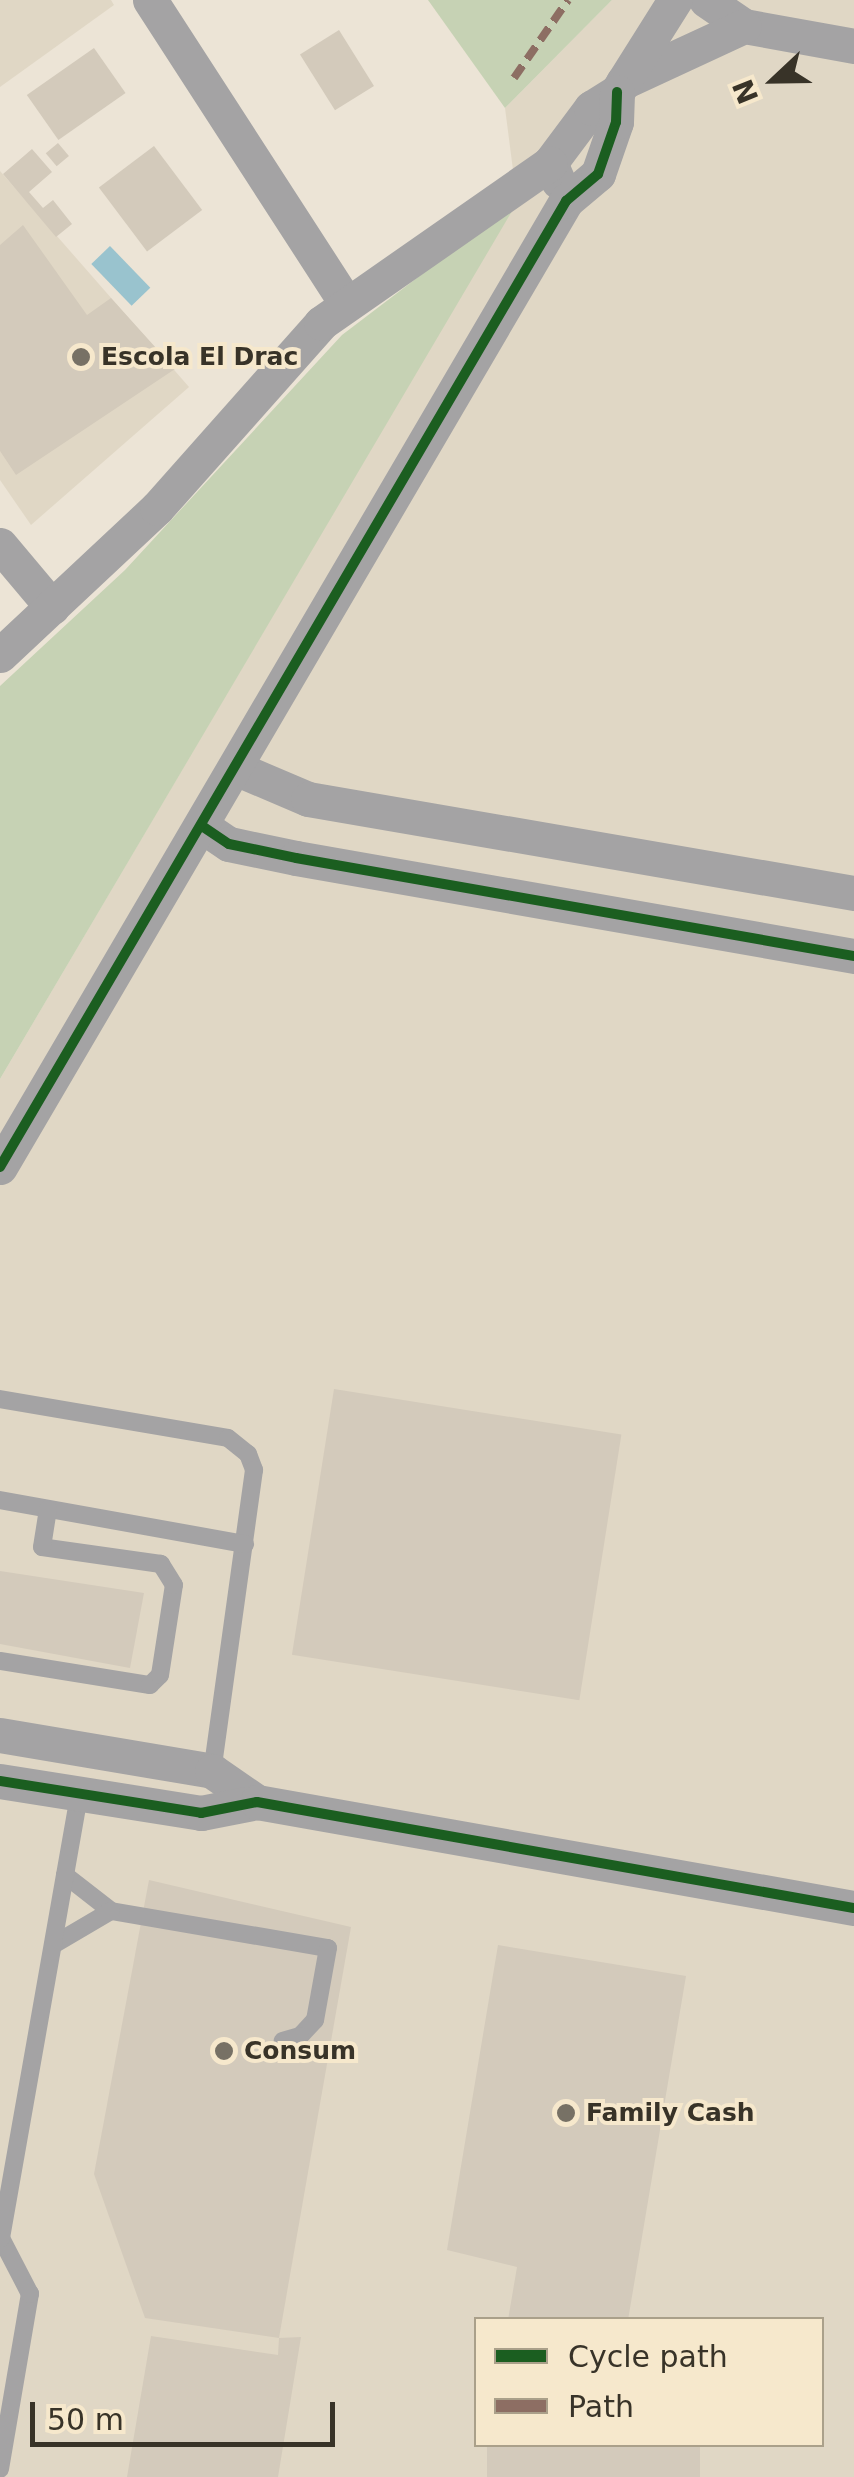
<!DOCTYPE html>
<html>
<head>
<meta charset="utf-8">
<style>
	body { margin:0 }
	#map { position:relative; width:854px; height:2477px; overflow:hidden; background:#ece4d6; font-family:"DejaVu Sans",sans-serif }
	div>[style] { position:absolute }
	.commercial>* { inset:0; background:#e0d7c5 }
	.green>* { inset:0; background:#c6d2b4 }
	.water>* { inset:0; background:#99c3ce; transform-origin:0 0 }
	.building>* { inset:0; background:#d3cabb; transform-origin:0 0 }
	.lane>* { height:18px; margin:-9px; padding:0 9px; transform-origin:9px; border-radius:9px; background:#a4a3a4 }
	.street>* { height:35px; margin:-17.5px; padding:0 17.5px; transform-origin:17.5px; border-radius:17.5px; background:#a4a3a4 }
	.quiet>* { height:8px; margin-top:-4px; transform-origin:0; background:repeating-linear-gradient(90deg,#8d6e63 0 15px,transparent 0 23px) }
	.cycleway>* { height:10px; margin:-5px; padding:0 5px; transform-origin:5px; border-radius:5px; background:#1b5e20 }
	.dots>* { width:28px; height:28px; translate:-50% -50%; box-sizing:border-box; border:5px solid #f6e8cc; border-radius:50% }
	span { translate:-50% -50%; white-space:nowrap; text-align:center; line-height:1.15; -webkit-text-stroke:8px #f6e8cc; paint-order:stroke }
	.poi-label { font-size:25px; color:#383328; font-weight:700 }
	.left { translate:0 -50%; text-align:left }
	.legend { position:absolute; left:474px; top:2317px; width:350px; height:130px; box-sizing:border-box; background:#f6e8cc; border:2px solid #aaa08a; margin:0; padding:12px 18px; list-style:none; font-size:30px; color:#383328 }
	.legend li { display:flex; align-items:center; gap:20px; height:50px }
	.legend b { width:50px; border:2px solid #aaa08a }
	.north { position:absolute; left:724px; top:30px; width:100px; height:100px; -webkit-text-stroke:8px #f6e8cc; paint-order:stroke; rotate:248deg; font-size:28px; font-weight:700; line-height:40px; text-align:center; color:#383328 }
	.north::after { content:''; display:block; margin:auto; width:35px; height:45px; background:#383328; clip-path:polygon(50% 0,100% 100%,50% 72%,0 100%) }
	.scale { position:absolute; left:30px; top:2402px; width:305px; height:45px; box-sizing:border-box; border:5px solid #383328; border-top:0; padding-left:12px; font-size:30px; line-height:35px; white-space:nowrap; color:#383328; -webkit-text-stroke:8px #f6e8cc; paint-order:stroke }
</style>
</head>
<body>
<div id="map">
	<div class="commercial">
		<div style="clip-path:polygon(0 0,111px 0,114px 5px,0 87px)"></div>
		<div style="clip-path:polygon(evenodd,612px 0,854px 0,854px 2477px,0 2477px,0 1079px,517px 201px,505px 108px,612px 0,477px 2320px,822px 2320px,822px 2444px,477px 2444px,477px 2320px)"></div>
		<div style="clip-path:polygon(0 171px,189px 387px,31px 525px,0 480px)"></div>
	</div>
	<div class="green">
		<div style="clip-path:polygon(428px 0,612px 0,505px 108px)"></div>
		<div style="clip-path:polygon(518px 201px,357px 474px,0 1079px,0 686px,125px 570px,342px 335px)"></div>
	</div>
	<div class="water">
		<div style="left:110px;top:246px;width:58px;height:26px;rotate:46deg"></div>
	</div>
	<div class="building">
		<div style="left:339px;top:30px;width:66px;height:46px;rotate:58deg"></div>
		<div style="left:94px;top:48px;width:55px;height:82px;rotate:55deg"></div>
		<div style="left:58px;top:143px;width:17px;height:16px;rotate:50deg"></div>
		<div style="left:154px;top:146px;width:80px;height:69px;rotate:53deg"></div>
		<div style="clip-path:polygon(32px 149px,52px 172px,29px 192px,43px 208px,53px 200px,72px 224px,56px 237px,3px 174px)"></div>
		<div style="clip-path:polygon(23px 225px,87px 315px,111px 298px,175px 369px,16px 475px,0 451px,0 245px)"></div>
		<div style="left:334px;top:1389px;width:291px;height:269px;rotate:9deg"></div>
		<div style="clip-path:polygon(0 1571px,144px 1593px,130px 1668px,0 1644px)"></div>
		<div style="clip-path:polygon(149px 1880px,351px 1927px,279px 2338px,145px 2318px,94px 2174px)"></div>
		<div style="clip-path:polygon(498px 1945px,686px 1976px,628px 2320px,508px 2320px,517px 2267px,447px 2250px)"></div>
		<div style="clip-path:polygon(151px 2336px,278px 2355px,279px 2338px,301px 2337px,278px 2477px,127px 2477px)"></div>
		<div style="left:487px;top:2444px;width:213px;height:34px"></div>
	</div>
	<div class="lane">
		<div style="left:0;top:1399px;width:231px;rotate:9.7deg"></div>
		<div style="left:228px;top:1438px;width:26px;rotate:39deg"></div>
		<div style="left:248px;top:1454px;width:17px;rotate:69deg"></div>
		<div style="left:254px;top:1470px;width:304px;rotate:97.9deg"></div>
		<div style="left:0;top:1500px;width:249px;rotate:10.2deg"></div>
		<div style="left:0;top:1661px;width:152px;rotate:9.1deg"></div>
		<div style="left:150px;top:1685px;width:14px;rotate:-45deg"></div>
		<div style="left:160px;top:1675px;width:91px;rotate:-81.2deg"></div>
		<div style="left:174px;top:1585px;width:25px;rotate:-122deg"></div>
		<div style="left:161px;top:1564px;width:120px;rotate:-171.9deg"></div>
		<div style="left:42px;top:1547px;width:38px;rotate:-81deg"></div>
		<div style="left:65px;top:1875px;width:58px;rotate:38deg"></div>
		<div style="left:111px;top:1911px;width:220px;rotate:9.7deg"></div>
		<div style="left:328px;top:1948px;width:73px;rotate:100.2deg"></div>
		<div style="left:315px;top:2020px;width:22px;rotate:133deg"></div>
		<div style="left:300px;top:2036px;width:18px;rotate:164deg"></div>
		<div style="left:53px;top:1945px;width:67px;rotate:-30.4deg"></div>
		<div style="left:0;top:2469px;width:178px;rotate:-80.3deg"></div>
		<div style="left:30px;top:2294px;width:63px;rotate:-117.4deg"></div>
		<div style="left:1px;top:2238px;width:451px;rotate:-80deg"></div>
	</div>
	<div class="street">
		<div style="left:150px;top:0;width:359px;rotate:57.1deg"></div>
		<div style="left:706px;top:0;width:46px;rotate:34.4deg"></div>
		<div style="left:744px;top:26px;width:112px;rotate:10.3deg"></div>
		<div style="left:623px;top:82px;width:133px;rotate:-24.8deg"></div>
		<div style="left:558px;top:181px;width:20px;rotate:-114deg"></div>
		<div style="left:550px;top:163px;width:69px;rotate:-53.3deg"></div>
		<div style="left:591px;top:108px;width:31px;rotate:-32deg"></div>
		<div style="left:617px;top:92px;width:109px;rotate:-57.8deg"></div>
		<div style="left:0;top:545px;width:81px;rotate:50deg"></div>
		<div style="left:0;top:655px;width:215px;rotate:-43.1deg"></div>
		<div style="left:157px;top:508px;width:247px;rotate:-48.4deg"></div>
		<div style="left:321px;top:323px;width:279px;rotate:-34.9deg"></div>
		<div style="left:235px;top:768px;width:79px;rotate:23deg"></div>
		<div style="left:308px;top:799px;width:554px;rotate:9.77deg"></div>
		<div style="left:202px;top:826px;width:32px;rotate:34deg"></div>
		<div style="left:229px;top:844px;width:68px;rotate:11.8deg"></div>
		<div style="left:296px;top:858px;width:567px;rotate:9.96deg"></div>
		<div style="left:0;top:1167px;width:1120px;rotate:-59.63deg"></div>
		<div style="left:566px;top:201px;width:42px;rotate:-40.2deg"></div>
		<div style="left:598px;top:174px;width:55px;rotate:-70.9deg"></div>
		<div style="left:616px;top:122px;width:30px;rotate:-88deg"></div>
		<div style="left:0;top:1735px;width:215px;rotate:9.6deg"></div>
		<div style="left:212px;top:1771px;width:55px;rotate:34.6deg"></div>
		<div style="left:0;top:1781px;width:204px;rotate:9deg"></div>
		<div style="left:201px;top:1813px;width:57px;rotate:-11.1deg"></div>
		<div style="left:257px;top:1802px;width:606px;rotate:10.07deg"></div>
	</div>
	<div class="quiet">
		<div style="left:514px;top:78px;width:95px;rotate:-55.3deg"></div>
	</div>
	<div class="cycleway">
		<div style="left:202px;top:826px;width:32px;rotate:34deg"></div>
		<div style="left:229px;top:844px;width:68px;rotate:11.8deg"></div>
		<div style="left:296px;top:858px;width:567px;rotate:9.96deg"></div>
		<div style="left:0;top:1167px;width:1120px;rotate:-59.63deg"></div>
		<div style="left:566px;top:201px;width:42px;rotate:-40.2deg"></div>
		<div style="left:598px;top:174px;width:55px;rotate:-70.9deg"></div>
		<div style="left:616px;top:122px;width:30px;rotate:-88deg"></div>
		<div style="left:0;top:1781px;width:204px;rotate:9deg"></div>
		<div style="left:201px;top:1813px;width:57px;rotate:-11.1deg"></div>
		<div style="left:257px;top:1802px;width:606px;rotate:10.07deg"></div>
	</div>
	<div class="dots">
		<div style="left:81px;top:357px;background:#777165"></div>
		<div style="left:224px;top:2051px;background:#777165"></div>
		<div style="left:566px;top:2113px;background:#777165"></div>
	</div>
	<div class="poi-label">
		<span class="left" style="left:101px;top:357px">Escola El Drac</span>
		<span class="left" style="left:244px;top:2051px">Consum</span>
		<span class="left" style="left:586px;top:2113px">Family Cash</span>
	</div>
	<ul class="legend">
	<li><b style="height:12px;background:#1b5e20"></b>Cycle path</li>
	<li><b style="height:12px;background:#8d6e63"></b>Path</li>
	</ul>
	<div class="north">N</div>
	<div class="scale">50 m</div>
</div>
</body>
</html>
